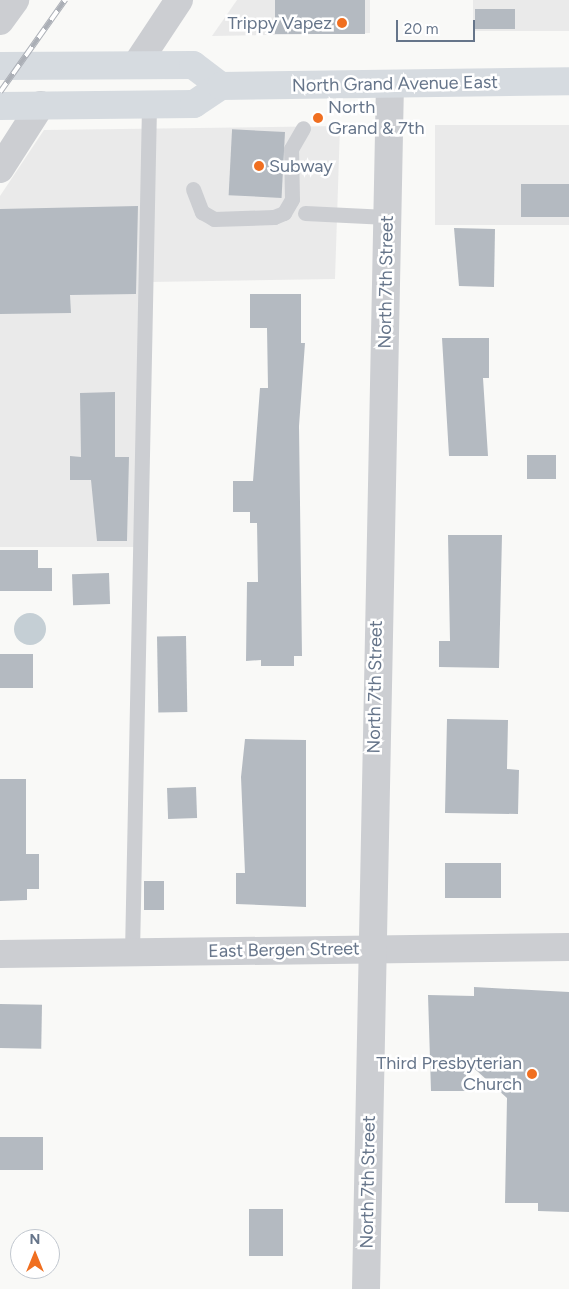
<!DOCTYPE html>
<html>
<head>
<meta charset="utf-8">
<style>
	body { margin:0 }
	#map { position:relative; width:569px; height:1289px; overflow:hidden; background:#f9f9f7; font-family:Figtree,sans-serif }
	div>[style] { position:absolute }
	.built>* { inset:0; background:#eaeaea; transform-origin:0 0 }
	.water>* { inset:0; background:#c5cfd5 }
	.round { border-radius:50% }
	.building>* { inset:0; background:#b4bac1; transform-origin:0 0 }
	.service>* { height:15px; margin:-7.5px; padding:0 7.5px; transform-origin:7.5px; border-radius:7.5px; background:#ccced2 }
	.minor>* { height:28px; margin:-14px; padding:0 14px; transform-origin:14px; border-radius:14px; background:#ccced2 }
	.secondary>* { height:28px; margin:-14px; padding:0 14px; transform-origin:14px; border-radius:14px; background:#d6dbe0 }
	.rail>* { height:5.5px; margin-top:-2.75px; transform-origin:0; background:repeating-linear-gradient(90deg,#fff 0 11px,#abafb6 0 22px); box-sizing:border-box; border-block:1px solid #abafb6 }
	.dots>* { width:14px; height:14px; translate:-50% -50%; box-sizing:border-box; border:2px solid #fff; border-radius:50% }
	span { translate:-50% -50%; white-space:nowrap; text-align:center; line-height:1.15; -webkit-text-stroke:5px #fff; paint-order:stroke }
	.poi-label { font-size:18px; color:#66758a }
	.right { translate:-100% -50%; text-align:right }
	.left { translate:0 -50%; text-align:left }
	.street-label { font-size:18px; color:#66758a }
	.north { position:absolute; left:10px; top:1229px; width:50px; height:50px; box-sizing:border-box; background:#fff; border:1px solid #c2c8d0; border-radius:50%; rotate:0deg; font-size:14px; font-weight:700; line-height:20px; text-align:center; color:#66758a }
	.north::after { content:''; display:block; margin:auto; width:18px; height:22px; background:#f06f20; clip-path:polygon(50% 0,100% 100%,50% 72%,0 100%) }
	.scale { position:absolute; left:396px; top:20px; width:79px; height:22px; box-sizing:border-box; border:2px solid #66758a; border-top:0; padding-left:6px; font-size:15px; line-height:18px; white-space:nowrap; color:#66758a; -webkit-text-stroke:4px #fff; paint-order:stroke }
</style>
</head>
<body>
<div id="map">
	<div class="built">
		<div style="clip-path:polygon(237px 0,370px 0,370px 33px,212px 36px)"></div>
		<div style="left:473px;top:0;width:96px;height:31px"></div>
		<div style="left:569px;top:125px;width:100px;height:134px;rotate:90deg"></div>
		<div style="clip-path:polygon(340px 126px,335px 279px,150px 282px,145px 547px,0 547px,0 196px,44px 130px)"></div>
	</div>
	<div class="water">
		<div class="round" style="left:14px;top:613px;width:32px;height:32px"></div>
	</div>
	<div class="building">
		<div style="left:275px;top:0;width:90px;height:34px"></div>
		<div style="left:475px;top:9px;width:40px;height:20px"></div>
		<div style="left:285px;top:132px;width:66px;height:53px;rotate:93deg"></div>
		<div style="left:521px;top:184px;width:48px;height:33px"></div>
		<div style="clip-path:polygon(138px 206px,136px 294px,70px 295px,71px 313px,0 314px,0 209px)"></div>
		<div style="clip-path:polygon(454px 228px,495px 229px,494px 287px,459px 286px)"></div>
		<div style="clip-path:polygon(250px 294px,301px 294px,301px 343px,305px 343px,299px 426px,302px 656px,294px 656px,294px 666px,261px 666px,261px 660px,246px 661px,247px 582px,258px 582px,257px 523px,250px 523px,250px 512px,233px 512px,233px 481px,253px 481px,260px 388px,268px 388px,267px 328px,250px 328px)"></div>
		<div style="clip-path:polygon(442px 338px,489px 338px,489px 378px,483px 378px,488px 456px,449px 456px)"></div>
		<div style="clip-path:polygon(115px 392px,115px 457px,129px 457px,127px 541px,97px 541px,91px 480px,70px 480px,70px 456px,81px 457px,80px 393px)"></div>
		<div style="left:527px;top:455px;width:29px;height:24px"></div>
		<div style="clip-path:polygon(448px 535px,502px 535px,499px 668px,439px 667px,439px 641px,450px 641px)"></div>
		<div style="clip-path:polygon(0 550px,38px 550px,38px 568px,52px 568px,52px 591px,0 591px)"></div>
		<div style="left:109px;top:573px;width:31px;height:37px;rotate:88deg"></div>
		<div style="left:186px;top:636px;width:76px;height:29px;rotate:89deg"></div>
		<div style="left:0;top:654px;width:33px;height:34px"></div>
		<div style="clip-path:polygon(447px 719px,508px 720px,507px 769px,519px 770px,518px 814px,445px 813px)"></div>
		<div style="clip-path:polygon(245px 739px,306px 740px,306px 907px,236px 904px,236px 873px,245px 873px,241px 777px)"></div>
		<div style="clip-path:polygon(0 779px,26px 779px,26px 854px,39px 854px,39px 889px,27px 889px,27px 900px,0 901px)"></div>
		<div style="left:196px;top:787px;width:31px;height:29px;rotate:88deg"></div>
		<div style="left:501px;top:863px;width:35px;height:56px;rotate:90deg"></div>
		<div style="left:164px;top:881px;width:29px;height:20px;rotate:90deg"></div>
		<div style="clip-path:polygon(474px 987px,569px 992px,569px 1212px,538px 1211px,538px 1203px,505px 1203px,507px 1098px,467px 1062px,465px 1091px,431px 1091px,428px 995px,474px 996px)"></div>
		<div style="left:0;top:1004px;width:42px;height:44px;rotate:1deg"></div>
		<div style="left:0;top:1137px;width:43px;height:33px"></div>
		<div style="left:249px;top:1209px;width:34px;height:47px"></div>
	</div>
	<div class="service">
		<div style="left:193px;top:189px;width:25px;rotate:69deg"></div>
		<div style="left:202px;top:212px;width:14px;rotate:30deg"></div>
		<div style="left:214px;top:219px;width:60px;rotate:-1.9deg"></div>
		<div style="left:274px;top:217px;width:11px;rotate:-22deg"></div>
		<div style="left:284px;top:213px;width:16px;rotate:-60deg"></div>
		<div style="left:292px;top:199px;width:50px;rotate:-91.1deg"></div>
		<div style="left:291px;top:149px;width:24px;rotate:-60deg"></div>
		<div style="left:305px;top:213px;width:82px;rotate:2.8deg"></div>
		<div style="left:132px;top:953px;width:848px;rotate:-88.85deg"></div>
	</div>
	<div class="minor">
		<div style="left:0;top:21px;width:26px;rotate:-54deg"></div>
		<div style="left:136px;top:65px;width:78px;rotate:-56.5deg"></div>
		<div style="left:0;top:169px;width:76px;rotate:-57.4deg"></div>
		<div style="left:0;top:954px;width:569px;rotate:-0.7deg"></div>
		<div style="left:366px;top:1289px;width:1204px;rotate:-88.86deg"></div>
	</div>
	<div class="secondary">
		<div style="left:0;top:66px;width:193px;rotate:-0.3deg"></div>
		<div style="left:193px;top:65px;width:35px;rotate:37deg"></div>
		<div style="left:0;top:106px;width:194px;rotate:-0.6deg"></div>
		<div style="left:194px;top:104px;width:32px;rotate:-34deg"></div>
		<div style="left:221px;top:86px;width:348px;rotate:-0.8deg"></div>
	</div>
	<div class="rail">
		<div style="left:0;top:92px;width:113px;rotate:-54.8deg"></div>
	</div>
	<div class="dots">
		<div style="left:342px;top:23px;background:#f06f20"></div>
		<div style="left:318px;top:118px;background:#f06f20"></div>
		<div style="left:259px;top:166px;background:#f06f20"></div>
		<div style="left:532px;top:1074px;background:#f06f20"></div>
	</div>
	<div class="poi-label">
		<span class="right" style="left:332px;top:23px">Trippy Vapez</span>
		<span class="left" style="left:328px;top:118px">North<br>Grand &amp; 7th</span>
		<span class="left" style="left:269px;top:166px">Subway</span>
		<span class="right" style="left:522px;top:1074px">Third Presbyterian<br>Church</span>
	</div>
	<div class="street-label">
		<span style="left:395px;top:84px;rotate:-1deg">North Grand Avenue East</span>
		<span style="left:386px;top:282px;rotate:-89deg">North 7th Street</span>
		<span style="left:375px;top:687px;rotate:-89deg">North 7th Street</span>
		<span style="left:284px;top:950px;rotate:-1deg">East Bergen Street</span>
		<span style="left:368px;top:1182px;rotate:-89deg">North 7th Street</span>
	</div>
	<div class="north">N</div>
	<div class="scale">20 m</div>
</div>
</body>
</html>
